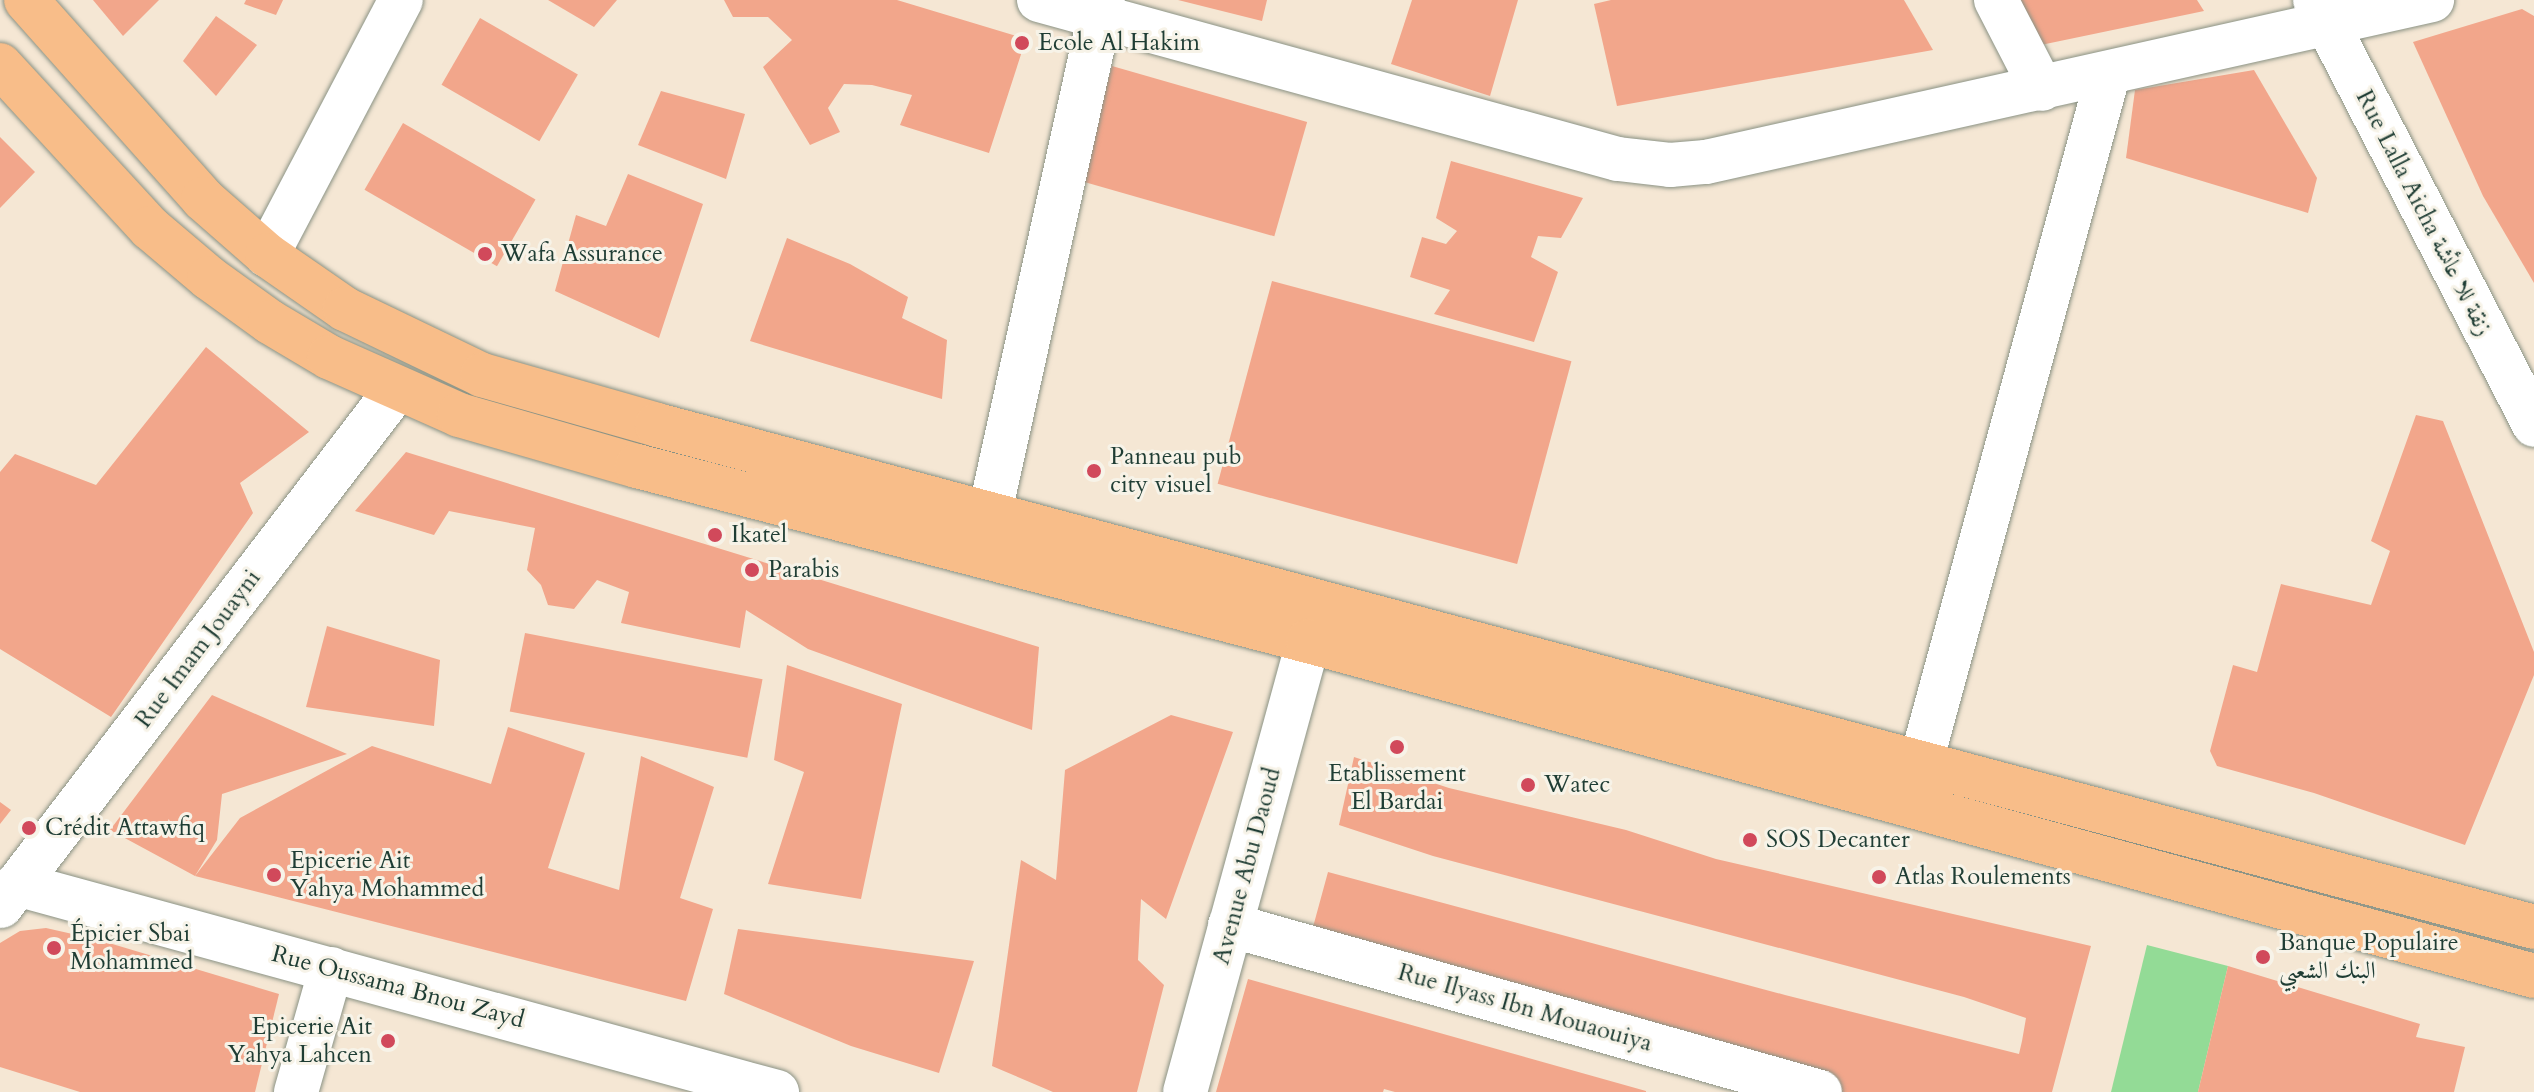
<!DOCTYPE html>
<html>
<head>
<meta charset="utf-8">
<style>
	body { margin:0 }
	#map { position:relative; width:2534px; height:1092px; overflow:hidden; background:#f5e7d4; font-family:Cardo,Amiri,serif }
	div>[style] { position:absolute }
	.green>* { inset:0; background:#93db96 }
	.building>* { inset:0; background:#f2a68b; transform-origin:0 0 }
	.roads { filter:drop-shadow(0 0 2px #8a9284) drop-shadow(0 0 2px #8a9284) }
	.minor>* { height:44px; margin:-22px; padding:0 22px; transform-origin:22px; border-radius:22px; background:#fff }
	.major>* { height:44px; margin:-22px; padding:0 22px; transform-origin:22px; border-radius:22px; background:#f8bd89 }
	.dots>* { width:22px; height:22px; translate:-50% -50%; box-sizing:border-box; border:4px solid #f7f3e8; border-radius:50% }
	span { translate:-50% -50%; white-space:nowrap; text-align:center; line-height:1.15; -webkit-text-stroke:6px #f7f3e8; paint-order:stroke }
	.poi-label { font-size:24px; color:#1f3d34 }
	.left { translate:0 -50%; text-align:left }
	.right { translate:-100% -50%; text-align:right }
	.street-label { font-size:24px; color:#1f3d34 }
</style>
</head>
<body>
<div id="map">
	<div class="green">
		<div style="clip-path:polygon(2147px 945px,2228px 966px,2198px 1092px,2111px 1092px)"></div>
	</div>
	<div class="building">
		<div style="clip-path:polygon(93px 0,159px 0,123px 36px)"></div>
		<div style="clip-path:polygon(246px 0,283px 0,276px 15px,244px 4px)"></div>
		<div style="clip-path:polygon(548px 0,617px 0,594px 27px)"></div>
		<div style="clip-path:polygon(724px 0,897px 0,1026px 39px,989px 153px,900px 125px,912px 95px,872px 85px,844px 84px,828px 108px,840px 132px,810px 145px,763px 67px,792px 40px,768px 17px,733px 17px)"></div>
		<div style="clip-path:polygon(1178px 0,1267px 0,1262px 21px)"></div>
		<div style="clip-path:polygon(1412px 0,1518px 0,1490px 96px,1391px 64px)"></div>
		<div style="clip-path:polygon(1611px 0,1904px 0,1933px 50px,1617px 106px,1594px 4px)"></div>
		<div style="clip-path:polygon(2009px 0,2197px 0,2204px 11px,2036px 46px)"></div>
		<div style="clip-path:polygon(2522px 9px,2534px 16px,2534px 283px,2483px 196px,2413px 42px)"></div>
		<div style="clip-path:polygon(216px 16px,257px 45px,216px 96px,183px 61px)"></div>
		<div style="left:480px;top:18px;width:113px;height:77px;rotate:30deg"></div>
		<div style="left:1112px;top:66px;width:203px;height:119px;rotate:16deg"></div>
		<div style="clip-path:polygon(2254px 70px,2317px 178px,2308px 213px,2126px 158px,2135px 90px)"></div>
		<div style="clip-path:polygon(661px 91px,745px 114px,726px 179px,638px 145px)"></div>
		<div style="left:403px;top:123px;width:153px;height:77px;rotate:30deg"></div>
		<div style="clip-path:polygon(0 137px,35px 172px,0 208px)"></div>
		<div style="clip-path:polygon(1451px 161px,1583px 198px,1561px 238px,1538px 236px,1531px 257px,1558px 272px,1534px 342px,1434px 314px,1450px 290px,1410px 277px,1422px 237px,1446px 244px,1457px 231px,1436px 218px)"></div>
		<div style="clip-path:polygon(628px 174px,703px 204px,659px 338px,555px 291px,576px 215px,606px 226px)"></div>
		<div style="clip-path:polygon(787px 238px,850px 264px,908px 297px,902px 318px,947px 340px,942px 399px,750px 341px)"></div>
		<div style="left:1272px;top:281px;width:310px;height:210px;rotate:15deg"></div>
		<div style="clip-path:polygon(206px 347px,309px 432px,240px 483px,253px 513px,111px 717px,0 649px,0 472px,15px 454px,96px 485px)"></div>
		<div style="clip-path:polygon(2416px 415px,2443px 421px,2534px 652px,2534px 675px,2465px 845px,2314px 793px,2217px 766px,2210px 751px,2233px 665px,2257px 672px,2281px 584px,2371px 605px,2390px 551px,2371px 541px)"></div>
		<div style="clip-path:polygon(406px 452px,1039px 647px,1032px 730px,808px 649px,746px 610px,740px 648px,621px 623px,629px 592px,597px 580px,574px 609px,548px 605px,541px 585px,527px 570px,535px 528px,449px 511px,434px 535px,355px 511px)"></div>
		<div style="clip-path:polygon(327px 626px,440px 660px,434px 726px,306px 707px)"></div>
		<div style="left:525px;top:633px;width:242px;height:80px;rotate:11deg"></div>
		<div style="clip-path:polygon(787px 665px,902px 704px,861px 899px,768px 884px,804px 772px,774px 760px)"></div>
		<div style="clip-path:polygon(212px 695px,347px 754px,222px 794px,217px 840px,195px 876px,110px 830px)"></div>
		<div style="clip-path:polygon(1171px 715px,1233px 732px,1166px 919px,1141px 899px,1138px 960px,1164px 985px,1137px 1092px,1053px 1092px,992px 1066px,1021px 860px,1056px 880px,1065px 770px)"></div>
		<div style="clip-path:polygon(508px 727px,585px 753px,548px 868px,619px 890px,641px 756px,714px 787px,680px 898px,713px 909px,686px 1001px,195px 876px,240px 818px,372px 746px,491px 784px)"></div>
		<div style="clip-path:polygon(1354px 757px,1449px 788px,1626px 830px,1716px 859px,2091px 946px,2052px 1092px,1844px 1092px,1310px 938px,1328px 872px,1785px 995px,2019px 1054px,2022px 1041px,2026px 1018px,1964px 997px,1433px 856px,1339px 825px)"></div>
		<div style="clip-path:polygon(0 802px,11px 810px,0 824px)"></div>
		<div style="clip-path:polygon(46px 928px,99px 940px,279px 994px,255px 1092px,80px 1092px,0 1067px,0 943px,20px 931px)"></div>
		<div style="clip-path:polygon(738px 929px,974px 961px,939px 1073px,851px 1046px,724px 994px)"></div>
		<div style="clip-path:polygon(2228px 966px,2420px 1024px,2416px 1037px,2465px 1047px,2454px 1092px,2198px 1092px)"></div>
		<div style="clip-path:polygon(1248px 979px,1646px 1091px,1646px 1092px,1395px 1092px,1384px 1089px,1383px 1092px,1216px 1092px)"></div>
	</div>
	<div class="roads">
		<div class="minor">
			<div style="left:1039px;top:0;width:600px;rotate:15.36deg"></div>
			<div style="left:1618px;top:159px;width:52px;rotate:6.6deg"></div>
			<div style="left:1670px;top:165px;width:36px;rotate:-5deg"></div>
			<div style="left:1706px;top:162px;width:744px;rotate:-12.58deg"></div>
			<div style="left:1996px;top:0;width:100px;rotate:62.7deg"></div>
			<div style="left:2315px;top:0;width:478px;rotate:62.7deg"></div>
			<div style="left:267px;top:255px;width:288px;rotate:-62.3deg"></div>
			<div style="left:990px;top:512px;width:524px;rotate:-77.55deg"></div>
			<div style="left:1921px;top:762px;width:712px;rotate:-74.77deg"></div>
			<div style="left:17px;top:884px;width:788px;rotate:15.31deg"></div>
			<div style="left:1px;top:906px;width:650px;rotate:-52.57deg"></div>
			<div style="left:1230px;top:925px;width:613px;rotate:15.8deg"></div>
			<div style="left:296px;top:1092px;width:128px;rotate:-74.1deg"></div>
			<div style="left:1185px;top:1092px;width:467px;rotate:-74.7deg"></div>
		</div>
		<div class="major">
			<div style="left:26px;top:0;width:266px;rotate:48.3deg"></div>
			<div style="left:203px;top:199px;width:85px;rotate:41.2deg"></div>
			<div style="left:267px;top:255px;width:95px;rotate:34.7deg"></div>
			<div style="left:345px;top:309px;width:152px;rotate:25.7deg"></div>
			<div style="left:482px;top:375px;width:182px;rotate:15.9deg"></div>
			<div style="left:657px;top:425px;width:1943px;rotate:14.97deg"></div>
			<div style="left:0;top:65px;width:222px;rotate:47.4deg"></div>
			<div style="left:150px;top:228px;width:77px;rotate:40.3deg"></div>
			<div style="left:209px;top:278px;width:75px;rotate:35.8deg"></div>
			<div style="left:270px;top:322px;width:69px;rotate:30.7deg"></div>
			<div style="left:329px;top:357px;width:142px;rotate:24deg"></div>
			<div style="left:459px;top:415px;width:185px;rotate:16deg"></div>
			<div style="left:637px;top:466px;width:693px;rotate:14.62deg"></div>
			<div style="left:1308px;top:641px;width:1271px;rotate:15.28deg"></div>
		</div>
	</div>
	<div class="dots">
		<div style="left:1022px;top:43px;background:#d1495b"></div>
		<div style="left:485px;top:254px;background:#d1495b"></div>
		<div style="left:1094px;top:471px;background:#d1495b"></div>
		<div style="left:715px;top:535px;background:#d1495b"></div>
		<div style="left:752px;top:570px;background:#d1495b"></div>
		<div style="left:1397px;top:747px;background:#d1495b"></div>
		<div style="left:1528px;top:785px;background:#d1495b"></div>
		<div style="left:29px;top:828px;background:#d1495b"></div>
		<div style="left:1750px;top:840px;background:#d1495b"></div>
		<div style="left:274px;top:875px;background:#d1495b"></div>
		<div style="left:1879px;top:877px;background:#d1495b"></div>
		<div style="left:54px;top:948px;background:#d1495b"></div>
		<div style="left:2263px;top:957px;background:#d1495b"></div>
		<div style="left:388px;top:1041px;background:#d1495b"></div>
	</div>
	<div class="poi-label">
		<span class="left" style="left:1038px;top:43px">Ecole Al Hakim</span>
		<span class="left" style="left:501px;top:254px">Wafa Assurance</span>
		<span class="left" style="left:1110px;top:471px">Panneau pub<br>city visuel</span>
		<span class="left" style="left:731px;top:535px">Ikatel</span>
		<span class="left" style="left:768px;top:570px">Parabis</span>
		<span style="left:1397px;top:788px">Etablissement<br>El Bardai</span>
		<span class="left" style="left:1544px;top:785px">Watec</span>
		<span class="left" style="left:45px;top:828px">Crédit Attawfiq</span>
		<span class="left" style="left:1766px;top:840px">SOS Decanter</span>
		<span class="left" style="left:290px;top:875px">Epicerie Ait<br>Yahya Mohammed</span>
		<span class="left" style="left:1895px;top:877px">Atlas Roulements</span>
		<span class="left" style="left:70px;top:948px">Épicier Sbai<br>Mohammed</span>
		<span class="left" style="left:2279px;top:957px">Banque Populaire<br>البنك الشعبي</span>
		<span class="right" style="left:372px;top:1041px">Epicerie Ait<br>Yahya Lahcen</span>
	</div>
	<div class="street-label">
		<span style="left:2424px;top:213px;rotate:63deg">Rue Lalla Aicha زنقة للا عائشة</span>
		<span style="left:198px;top:649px;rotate:-53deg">Rue Imam Jouayni</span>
		<span style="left:1247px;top:866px;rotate:-75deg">Avenue Abu Daoud</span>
		<span style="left:398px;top:987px;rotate:15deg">Rue Oussama Bnou Zayd</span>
		<span style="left:1525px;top:1008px;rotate:16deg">Rue Ilyass Ibn Mouaouiya</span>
	</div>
</div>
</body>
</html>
